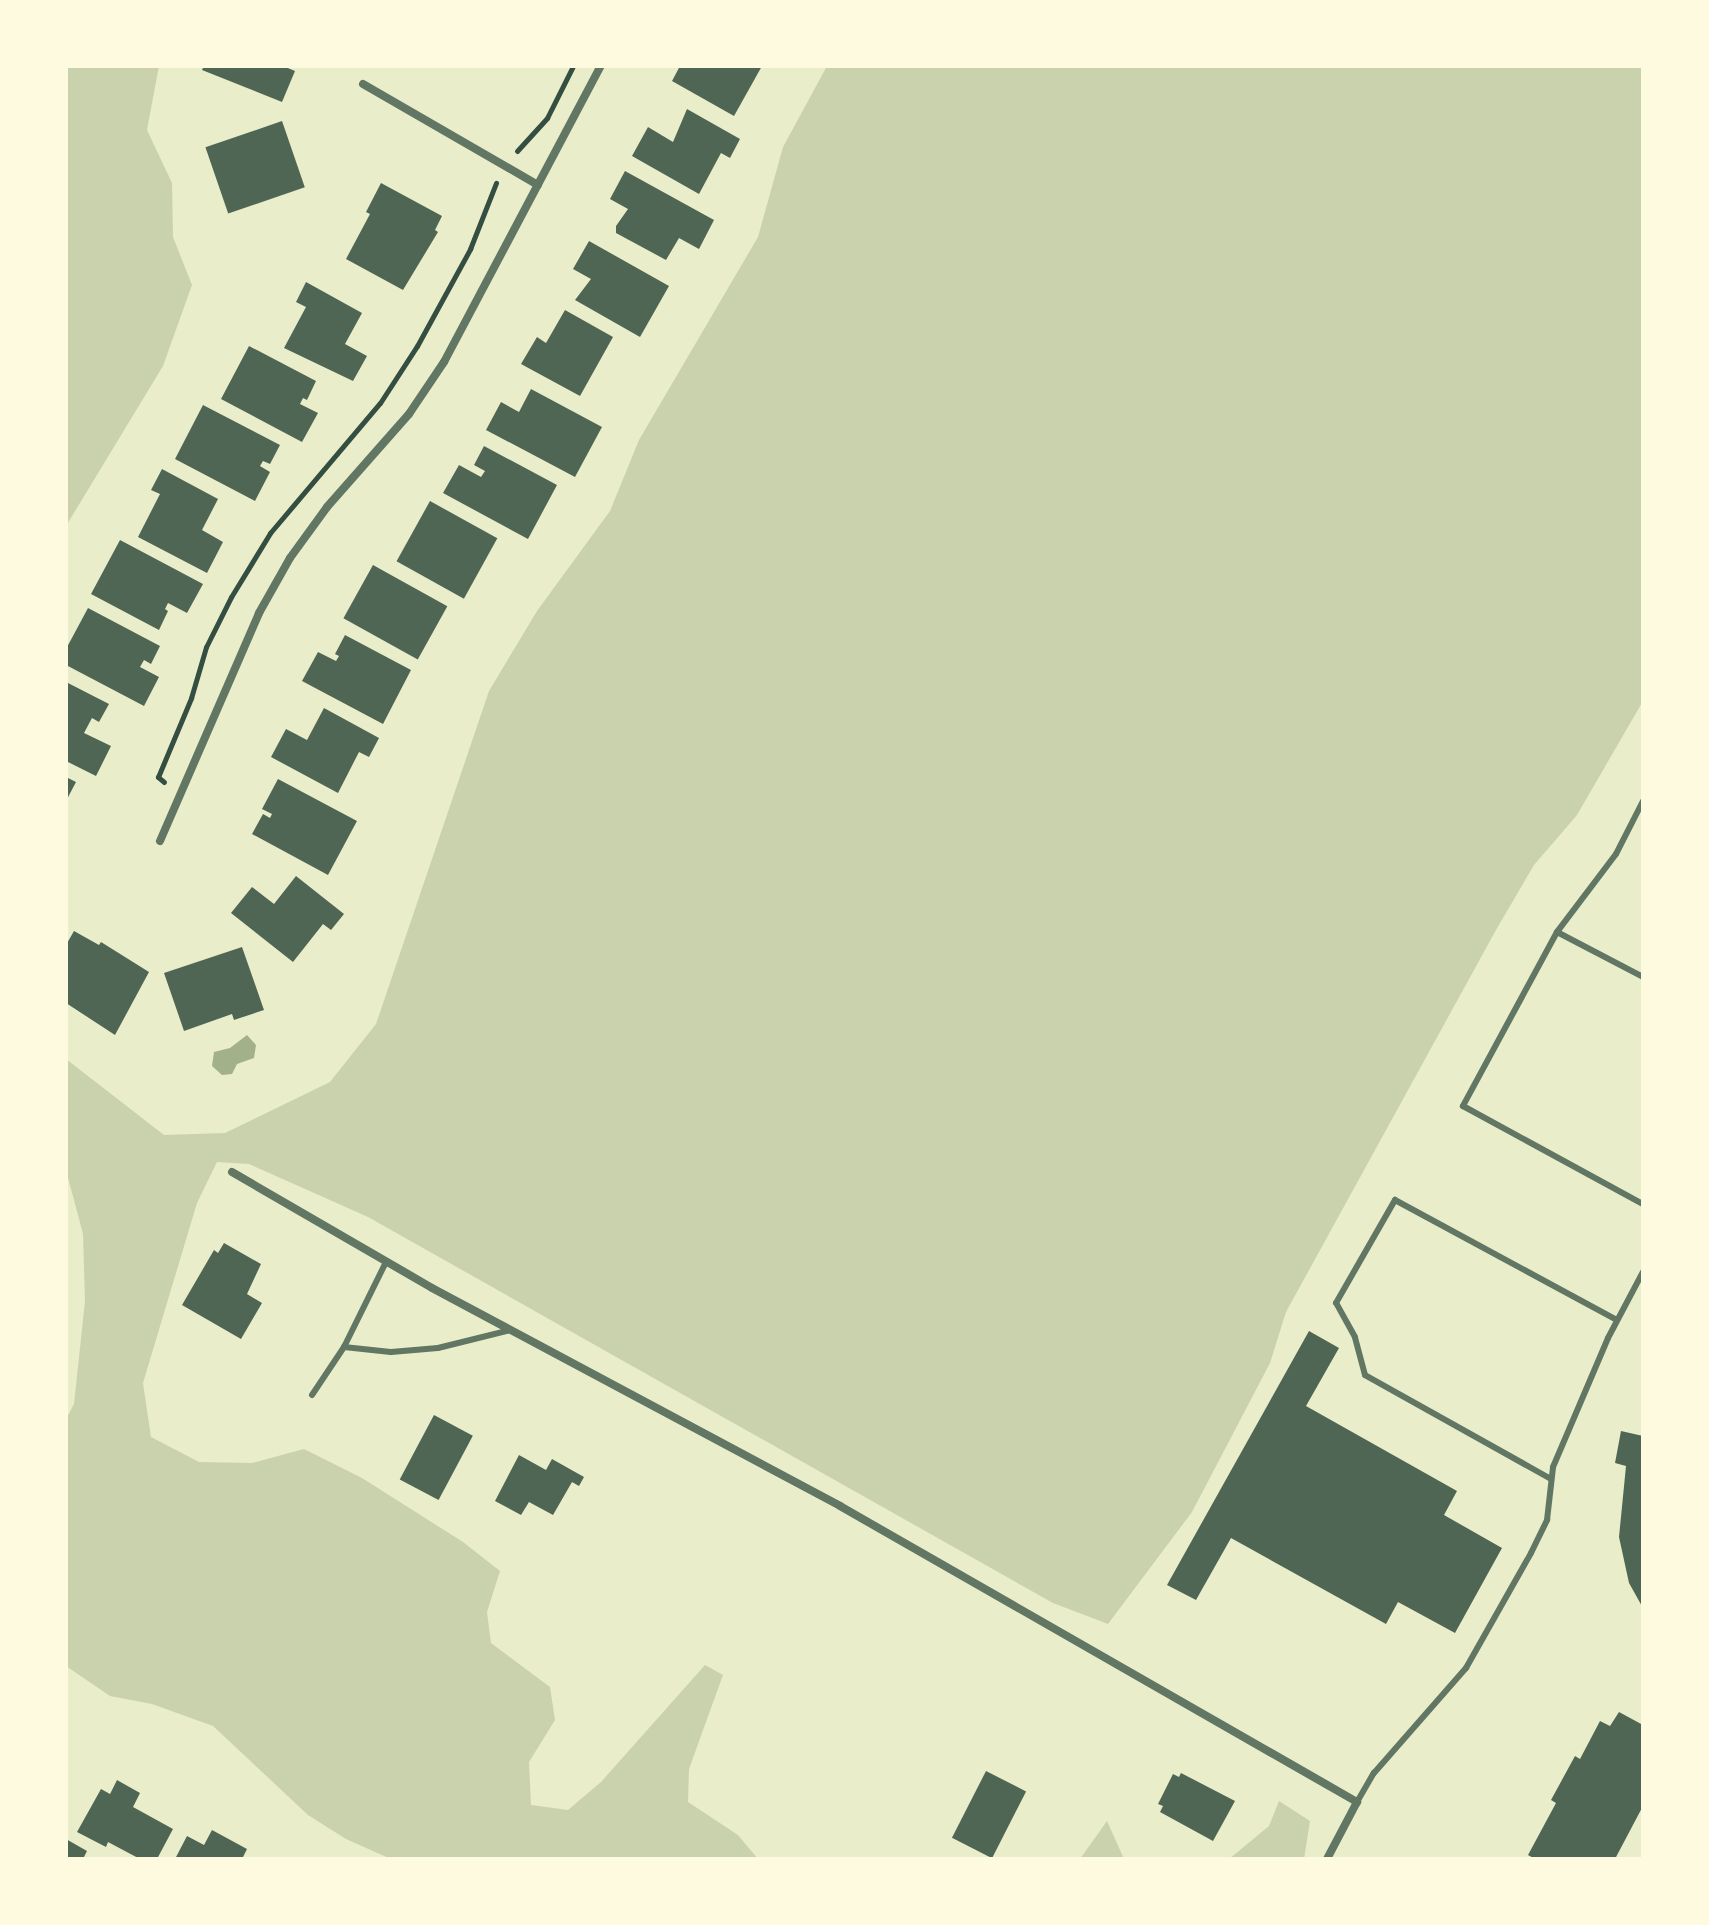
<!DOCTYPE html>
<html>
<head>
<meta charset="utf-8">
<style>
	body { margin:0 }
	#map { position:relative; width:1709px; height:1925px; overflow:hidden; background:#e9edc9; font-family:"PT Serif",serif }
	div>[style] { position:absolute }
	.green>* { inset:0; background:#cad2ad }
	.water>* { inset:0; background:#a3b18a }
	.building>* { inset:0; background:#4f6655; transform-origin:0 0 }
	.path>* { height:5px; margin:-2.5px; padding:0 2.5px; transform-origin:2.5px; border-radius:2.5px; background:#344e41 }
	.service>* { height:6px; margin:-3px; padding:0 3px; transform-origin:3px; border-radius:3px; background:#617663 }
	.minor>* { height:8px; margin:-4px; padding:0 4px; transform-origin:4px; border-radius:4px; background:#617663 }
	span { translate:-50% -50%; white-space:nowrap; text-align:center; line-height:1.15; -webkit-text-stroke:8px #fefae0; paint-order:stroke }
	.frame { position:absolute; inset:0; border:68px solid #fefae0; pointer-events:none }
</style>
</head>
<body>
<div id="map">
	<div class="green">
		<div style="clip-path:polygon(66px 66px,159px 66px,147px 130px,172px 183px,173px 237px,192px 285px,163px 366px,66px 526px)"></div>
		<div style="clip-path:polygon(827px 66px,1643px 66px,1643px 701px,1577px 815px,1534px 865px,1496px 930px,1286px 1312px,1270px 1363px,1192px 1512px,1108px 1624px,1053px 1603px,368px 1217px,249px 1164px,217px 1162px,197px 1203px,143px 1383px,151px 1437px,199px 1462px,252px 1463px,304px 1449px,362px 1478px,463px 1542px,500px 1571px,487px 1612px,491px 1643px,550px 1687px,555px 1720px,529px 1762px,531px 1805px,568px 1810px,601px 1782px,705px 1665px,723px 1675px,689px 1769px,688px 1802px,738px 1835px,758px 1859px,391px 1859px,346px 1839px,308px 1815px,213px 1726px,152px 1704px,110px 1696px,66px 1666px,66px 1419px,74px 1404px,85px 1301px,83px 1234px,66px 1170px,66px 1059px,164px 1135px,225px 1133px,330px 1082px,376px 1024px,489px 691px,537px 611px,610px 511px,639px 440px,758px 237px,783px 147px)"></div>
		<div style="clip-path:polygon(1279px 1801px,1310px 1821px,1304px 1859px,1229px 1859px,1269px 1826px)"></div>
		<div style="clip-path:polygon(1107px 1821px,1124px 1859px,1080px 1859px)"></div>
	</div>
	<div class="water">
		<div style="clip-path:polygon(247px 1035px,256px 1045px,254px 1058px,237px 1064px,232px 1074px,222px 1075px,212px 1066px,214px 1052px,230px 1048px)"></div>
	</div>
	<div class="building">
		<div style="clip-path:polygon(204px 66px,283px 66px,295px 71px,282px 102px,202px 70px)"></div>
		<div style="clip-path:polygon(680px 66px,762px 66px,734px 116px,672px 81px)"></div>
		<div style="clip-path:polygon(687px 109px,740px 139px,730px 158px,721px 153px,699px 194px,632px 156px,648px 127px,673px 142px)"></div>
		<div style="left:282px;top:121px;width:70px;height:81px;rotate:71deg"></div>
		<div style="clip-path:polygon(625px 171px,714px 220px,699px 249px,679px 238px,666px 260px,616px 233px,616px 226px,628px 209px,610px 199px)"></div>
		<div style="clip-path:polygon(381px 183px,442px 216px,435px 230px,438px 232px,403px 290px,346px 259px,370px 214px,366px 212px)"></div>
		<div style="clip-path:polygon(589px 241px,669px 286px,640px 337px,575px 300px,591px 279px,573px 269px)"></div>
		<div style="clip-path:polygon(306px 282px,362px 313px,345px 344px,367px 356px,353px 381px,284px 348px,306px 307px,296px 302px)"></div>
		<div style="clip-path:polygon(565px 310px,613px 337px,580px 396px,521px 364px,537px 337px,546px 343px)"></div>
		<div style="clip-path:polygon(249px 346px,316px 381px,307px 400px,303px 398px,300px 404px,318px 413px,302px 442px,221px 399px)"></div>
		<div style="clip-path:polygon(531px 389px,602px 427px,575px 477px,486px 430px,501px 402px,519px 412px)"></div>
		<div style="clip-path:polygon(203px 405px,280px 445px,270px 464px,263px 461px,260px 466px,270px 472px,255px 501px,175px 459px)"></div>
		<div style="clip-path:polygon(484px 446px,557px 485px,528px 539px,443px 493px,459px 465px,481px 477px,485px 471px,474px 465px)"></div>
		<div style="clip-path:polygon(162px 469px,218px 499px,202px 530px,223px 542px,207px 573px,138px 537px,160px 494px,151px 490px)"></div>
		<div style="left:430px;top:501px;width:77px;height:69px;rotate:29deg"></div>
		<div style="clip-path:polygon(120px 540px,203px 584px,187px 613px,168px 603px,165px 609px,168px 611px,159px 630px,91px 594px)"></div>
		<div style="left:373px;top:565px;width:85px;height:61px;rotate:29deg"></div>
		<div style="clip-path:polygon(88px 608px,160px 646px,151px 664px,144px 660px,140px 667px,159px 677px,144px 706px,66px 665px,66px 649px)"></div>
		<div style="clip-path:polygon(345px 635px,411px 670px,383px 724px,302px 681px,318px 652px,336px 661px,339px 656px,335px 654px)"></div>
		<div style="clip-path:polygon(66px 682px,109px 704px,99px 722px,92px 718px,84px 733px,111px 746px,96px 776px,66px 761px)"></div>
		<div style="clip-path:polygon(324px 708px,379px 738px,369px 757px,359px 752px,338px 793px,271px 757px,286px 729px,307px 740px)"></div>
		<div style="clip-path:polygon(66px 777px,76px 782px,66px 801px)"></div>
		<div style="clip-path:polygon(278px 779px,357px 821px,328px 875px,252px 834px,263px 814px,270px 818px,272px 814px,262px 809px)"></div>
		<div style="clip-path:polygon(296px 876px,344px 914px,331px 930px,323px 924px,293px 962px,231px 913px,252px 887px,274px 904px)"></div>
		<div style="clip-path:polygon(74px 931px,99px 945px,101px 942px,149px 972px,115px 1035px,66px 1003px,66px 945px)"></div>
		<div style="clip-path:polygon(242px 947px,264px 1010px,234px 1020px,232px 1014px,184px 1031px,164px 973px)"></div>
		<div style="clip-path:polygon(224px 1243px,261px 1264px,247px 1294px,262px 1303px,241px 1339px,182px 1305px,214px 1250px,218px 1253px)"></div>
		<div style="clip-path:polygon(1309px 1331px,1339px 1348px,1306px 1406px,1457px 1491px,1444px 1515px,1502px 1548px,1455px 1633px,1398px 1602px,1386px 1624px,1231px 1538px,1196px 1600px,1167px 1585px)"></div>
		<div style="left:434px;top:1415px;width:44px;height:73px;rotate:28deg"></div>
		<div style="clip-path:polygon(1621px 1431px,1643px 1436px,1643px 1608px,1629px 1583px,1619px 1537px,1626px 1466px,1615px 1463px)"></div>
		<div style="clip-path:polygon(519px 1455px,546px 1470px,552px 1459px,584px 1477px,579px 1486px,572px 1482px,553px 1515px,529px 1502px,521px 1515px,495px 1501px)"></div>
		<div style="clip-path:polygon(1619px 1712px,1643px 1725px,1643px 1806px,1615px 1859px,1535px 1859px,1528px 1855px,1556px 1803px,1551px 1800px,1575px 1756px,1580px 1759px,1600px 1721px,1610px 1726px)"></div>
		<div style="left:986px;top:1771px;width:45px;height:75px;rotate:27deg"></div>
		<div style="clip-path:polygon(1181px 1773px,1235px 1801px,1213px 1841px,1160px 1812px,1163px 1806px,1158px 1804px,1173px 1774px,1179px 1777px)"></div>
		<div style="clip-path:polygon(117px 1780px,140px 1793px,133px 1807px,173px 1829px,157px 1859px,140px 1859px,108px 1842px,106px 1847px,77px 1832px,101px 1789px,110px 1794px)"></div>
		<div style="clip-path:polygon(212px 1830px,247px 1849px,242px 1859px,175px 1859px,187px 1836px,204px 1845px)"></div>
		<div style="clip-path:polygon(66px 1839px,87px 1851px,83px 1859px,66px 1859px)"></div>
	</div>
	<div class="path">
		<div style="left:517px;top:151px;width:45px;rotate:-47.7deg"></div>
		<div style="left:547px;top:118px;width:58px;rotate:-63.4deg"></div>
		<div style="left:164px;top:782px;width:8px;rotate:-140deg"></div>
		<div style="left:158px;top:777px;width:86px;rotate:-67.3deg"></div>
		<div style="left:191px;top:698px;width:53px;rotate:-73.6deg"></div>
		<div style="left:206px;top:647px;width:56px;rotate:-63.4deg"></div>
		<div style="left:231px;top:597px;width:75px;rotate:-58.6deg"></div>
		<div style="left:270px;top:533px;width:170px;rotate:-49.8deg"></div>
		<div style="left:380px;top:403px;width:68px;rotate:-57deg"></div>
		<div style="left:417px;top:346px;width:111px;rotate:-61.3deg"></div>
		<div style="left:470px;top:249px;width:71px;rotate:-68.5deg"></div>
	</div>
	<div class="service">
		<div style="left:1643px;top:801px;width:59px;rotate:117deg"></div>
		<div style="left:1616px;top:854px;width:98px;rotate:127.1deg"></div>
		<div style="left:1557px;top:932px;width:198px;rotate:118.4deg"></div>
		<div style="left:1463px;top:1106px;width:205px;rotate:28.6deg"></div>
		<div style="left:1557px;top:932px;width:97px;rotate:27.6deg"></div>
		<div style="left:344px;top:1347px;width:95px;rotate:-63.7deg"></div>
		<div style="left:312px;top:1395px;width:58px;rotate:-56.3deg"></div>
		<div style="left:344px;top:1347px;width:47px;rotate:6.1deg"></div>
		<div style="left:391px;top:1352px;width:47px;rotate:-4.9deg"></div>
		<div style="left:438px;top:1348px;width:74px;rotate:-14deg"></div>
		<div style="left:1551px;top:1479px;width:213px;rotate:-150.8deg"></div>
		<div style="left:1365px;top:1375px;width:39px;rotate:-105deg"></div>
		<div style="left:1355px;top:1337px;width:39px;rotate:-119deg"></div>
		<div style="left:1336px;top:1303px;width:119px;rotate:-60.2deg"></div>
		<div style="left:1395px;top:1200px;width:252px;rotate:28.4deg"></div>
		<div style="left:1357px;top:1802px;width:34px;rotate:-60deg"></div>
		<div style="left:1374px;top:1773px;width:140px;rotate:-48.8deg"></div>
		<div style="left:1466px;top:1668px;width:132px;rotate:-60.5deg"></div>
		<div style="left:1531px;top:1553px;width:37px;rotate:-64deg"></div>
		<div style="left:1547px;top:1520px;width:53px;rotate:-83.5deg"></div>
		<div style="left:1553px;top:1467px;width:140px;rotate:-66.9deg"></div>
		<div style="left:1608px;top:1338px;width:75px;rotate:-62.1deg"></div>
	</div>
	<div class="minor">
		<div style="left:363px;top:84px;width:202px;rotate:30deg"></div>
		<div style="left:160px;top:841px;width:249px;rotate:-66.5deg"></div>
		<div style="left:259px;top:613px;width:63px;rotate:-60.6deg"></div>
		<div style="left:290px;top:558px;width:63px;rotate:-54deg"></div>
		<div style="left:327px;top:507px;width:124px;rotate:-48.6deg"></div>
		<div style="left:409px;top:414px;width:63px;rotate:-56.1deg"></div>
		<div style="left:444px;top:362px;width:335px;rotate:-62.1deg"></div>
		<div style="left:232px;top:1172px;width:231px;rotate:30.1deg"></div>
		<div style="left:432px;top:1288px;width:463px;rotate:28.1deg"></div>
		<div style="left:840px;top:1506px;width:596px;rotate:29.79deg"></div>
		<div style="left:1357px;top:1802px;width:64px;rotate:117.8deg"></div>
	</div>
	<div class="frame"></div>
</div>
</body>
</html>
